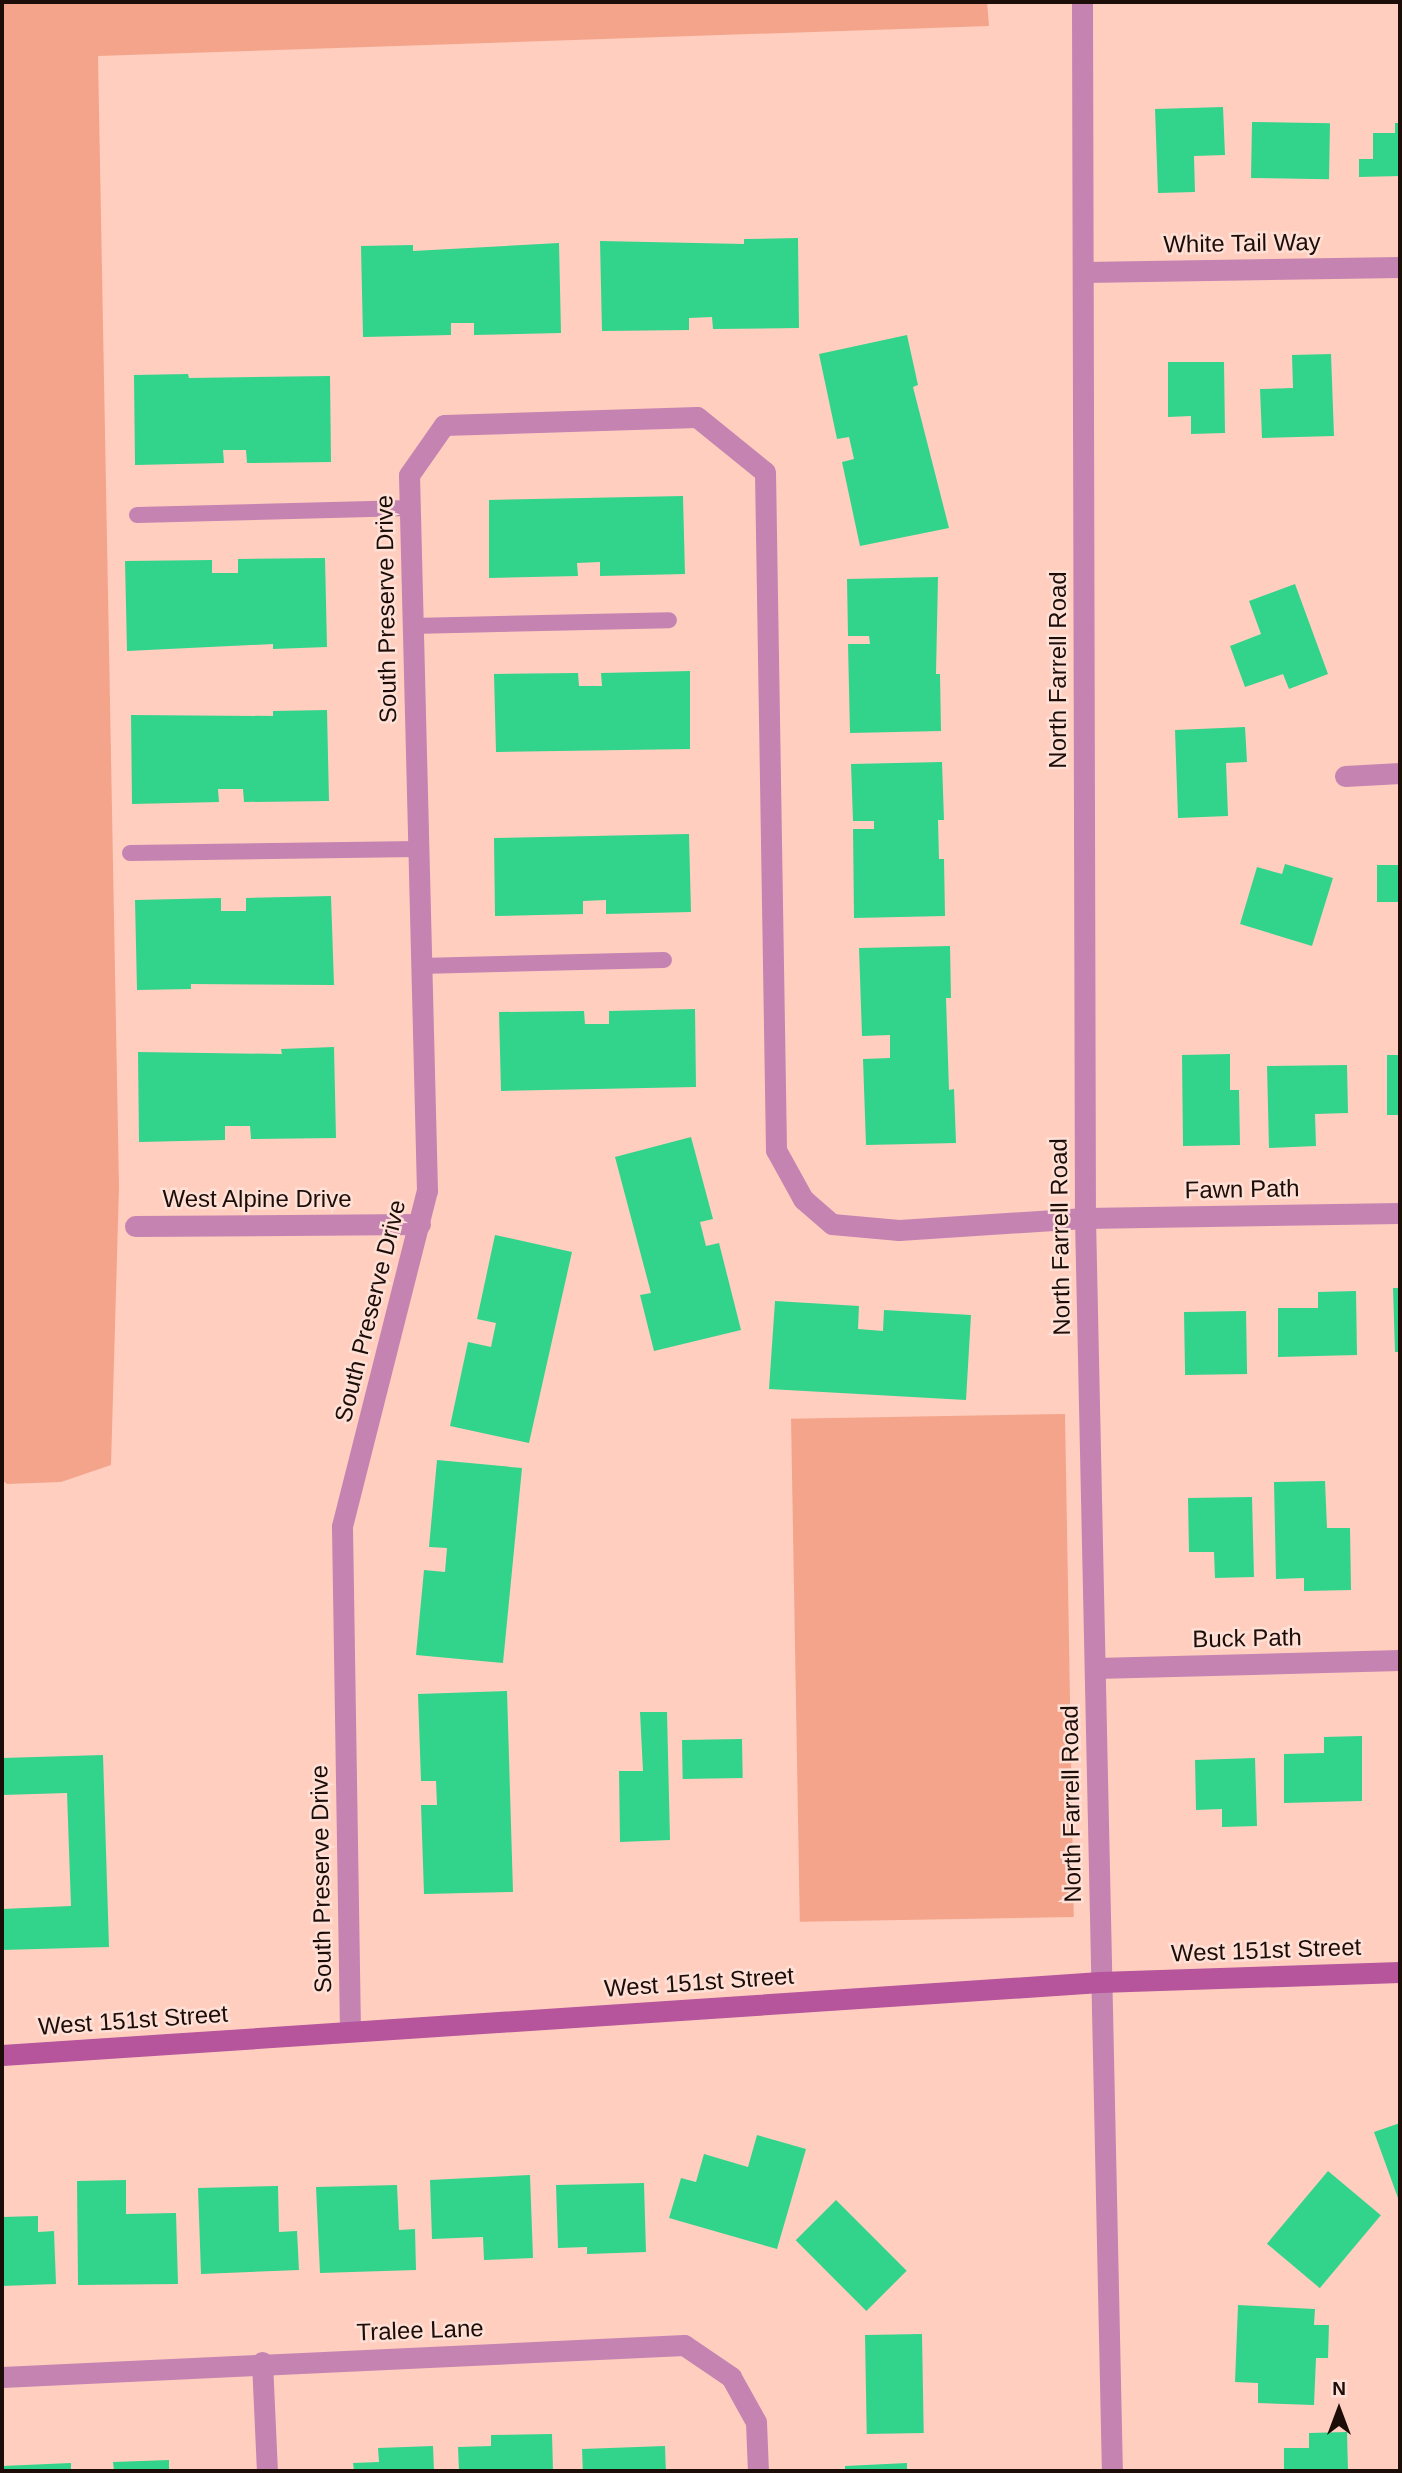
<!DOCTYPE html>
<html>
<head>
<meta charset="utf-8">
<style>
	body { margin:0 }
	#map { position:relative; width:1402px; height:2473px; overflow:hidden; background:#ffcebe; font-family:Arial,sans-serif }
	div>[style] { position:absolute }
	.green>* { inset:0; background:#f4a48b; transform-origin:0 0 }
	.building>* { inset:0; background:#32d48c; transform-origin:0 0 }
	.lane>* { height:16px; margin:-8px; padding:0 8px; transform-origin:8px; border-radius:8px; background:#c583b2 }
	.street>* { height:21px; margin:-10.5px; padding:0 10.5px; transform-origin:10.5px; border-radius:10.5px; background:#c583b2 }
	.secondary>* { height:21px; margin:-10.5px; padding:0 10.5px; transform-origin:10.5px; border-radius:10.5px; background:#b6549c }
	span { translate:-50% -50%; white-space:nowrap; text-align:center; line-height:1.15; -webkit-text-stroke:5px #fee0d6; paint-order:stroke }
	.street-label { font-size:24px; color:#1d0d08 }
	.frame { position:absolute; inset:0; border:4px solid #1d0d08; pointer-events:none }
	.north { position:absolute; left:1304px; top:2375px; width:70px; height:70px; -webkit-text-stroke:5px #fee0d6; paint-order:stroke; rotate:0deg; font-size:19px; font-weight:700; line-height:28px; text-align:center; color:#1d0d08 }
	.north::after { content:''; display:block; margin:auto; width:24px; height:32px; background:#1d0d08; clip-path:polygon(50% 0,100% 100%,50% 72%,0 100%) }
</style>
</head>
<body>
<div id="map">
	<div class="green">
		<div style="clip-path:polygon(2px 2px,987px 2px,989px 26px,98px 56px,119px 1187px,111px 1465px,61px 1482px,7px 1484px,2px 1480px)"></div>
		<div style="left:1065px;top:1414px;width:503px;height:274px;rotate:89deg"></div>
	</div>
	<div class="building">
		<div style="clip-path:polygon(1223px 107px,1225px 155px,1194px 156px,1195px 192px,1158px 193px,1155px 109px)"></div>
		<div style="left:1252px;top:122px;width:78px;height:56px;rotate:1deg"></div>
		<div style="clip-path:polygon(1395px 123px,1400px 123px,1400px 176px,1359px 177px,1359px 159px,1373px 159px,1373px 133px,1395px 133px)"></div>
		<div style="clip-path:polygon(798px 238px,799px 328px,713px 329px,712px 317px,689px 318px,689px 330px,602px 331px,600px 241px,744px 244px,744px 239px)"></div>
		<div style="clip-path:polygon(559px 243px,561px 333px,474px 335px,474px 323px,451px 323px,451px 335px,363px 337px,361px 246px,413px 245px,413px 251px)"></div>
		<div style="clip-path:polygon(907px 335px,918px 385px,913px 387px,949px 528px,860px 546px,842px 462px,854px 459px,849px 437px,837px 439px,819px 354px)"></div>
		<div style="clip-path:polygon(1331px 354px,1334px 436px,1262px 438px,1260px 389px,1293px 388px,1292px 355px)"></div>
		<div style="clip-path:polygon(1168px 362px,1224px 362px,1225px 433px,1191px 434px,1191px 416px,1168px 417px)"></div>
		<div style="clip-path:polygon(188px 374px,189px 378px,330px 376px,331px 462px,247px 463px,246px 450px,223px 450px,224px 463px,135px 465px,134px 375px)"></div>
		<div style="clip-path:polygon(683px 496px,685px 574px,600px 576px,600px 562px,577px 563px,578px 576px,489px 578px,489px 500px)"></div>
		<div style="clip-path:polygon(325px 558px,327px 647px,273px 649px,273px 644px,127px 651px,125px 561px,212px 560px,212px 573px,238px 573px,238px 559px)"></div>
		<div style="clip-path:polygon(938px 577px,936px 674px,940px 674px,941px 731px,850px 733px,848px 644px,870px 644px,869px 636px,848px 636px,847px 579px)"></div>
		<div style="clip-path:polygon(1295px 584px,1328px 674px,1289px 689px,1283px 674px,1245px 687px,1230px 646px,1261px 634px,1249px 601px)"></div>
		<div style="clip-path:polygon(690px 671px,690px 749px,496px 752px,494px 674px,578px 673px,579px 686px,602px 686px,601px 673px)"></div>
		<div style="clip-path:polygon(327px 710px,329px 801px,244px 802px,243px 789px,218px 789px,219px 802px,132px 804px,131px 715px,273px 716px,273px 711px)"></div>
		<div style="clip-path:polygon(1245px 727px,1247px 762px,1226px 763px,1228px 816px,1178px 818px,1175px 730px)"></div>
		<div style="clip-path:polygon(942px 762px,944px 820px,938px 820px,939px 859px,944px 859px,945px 916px,854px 918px,853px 829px,874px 829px,874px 821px,853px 821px,851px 764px)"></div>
		<div style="clip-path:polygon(689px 834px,691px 912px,606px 914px,606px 900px,583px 901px,583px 914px,495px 916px,494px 838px)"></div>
		<div style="clip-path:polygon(1285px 864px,1333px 878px,1312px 946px,1240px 924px,1257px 867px,1282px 874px)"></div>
		<div style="left:1400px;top:865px;width:37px;height:23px;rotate:90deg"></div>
		<div style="clip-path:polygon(331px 896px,334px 985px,191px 984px,191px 989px,137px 990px,135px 900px,221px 898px,221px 911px,246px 911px,246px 898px)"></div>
		<div style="clip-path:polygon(950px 946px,951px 998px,946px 998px,949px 1090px,954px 1089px,956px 1143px,866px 1145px,863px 1059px,890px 1058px,890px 1035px,862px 1036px,859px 948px)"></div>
		<div style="clip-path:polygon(695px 1009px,696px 1087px,501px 1091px,499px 1012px,584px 1011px,585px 1024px,609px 1024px,609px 1011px)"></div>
		<div style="clip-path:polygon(334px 1047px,336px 1138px,251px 1139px,250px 1126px,225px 1126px,225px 1140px,139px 1142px,138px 1052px,282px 1054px,281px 1049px)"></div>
		<div style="clip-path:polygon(1230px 1054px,1230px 1090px,1239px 1090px,1240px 1145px,1183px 1146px,1182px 1055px)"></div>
		<div style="left:1400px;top:1055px;width:60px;height:13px;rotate:90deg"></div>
		<div style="clip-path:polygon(1347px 1065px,1348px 1113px,1315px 1114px,1316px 1146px,1269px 1148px,1267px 1066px)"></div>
		<div style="clip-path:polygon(691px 1137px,713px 1219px,700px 1222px,706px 1246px,719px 1243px,741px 1330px,654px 1351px,640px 1295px,651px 1293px,615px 1157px)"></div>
		<div style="clip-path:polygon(495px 1235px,572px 1252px,529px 1443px,450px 1426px,468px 1342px,491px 1347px,496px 1323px,477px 1319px)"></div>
		<div style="clip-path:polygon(1393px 1288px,1400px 1288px,1400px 1352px,1395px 1352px)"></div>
		<div style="clip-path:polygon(1356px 1291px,1357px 1355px,1278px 1357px,1278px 1308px,1318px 1308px,1318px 1292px)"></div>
		<div style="clip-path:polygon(775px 1301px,859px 1306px,858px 1329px,883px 1331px,884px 1310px,971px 1315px,966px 1400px,769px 1389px)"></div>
		<div style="left:1246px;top:1311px;width:63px;height:62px;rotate:89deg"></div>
		<div style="clip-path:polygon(437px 1460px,522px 1468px,503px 1663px,416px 1655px,424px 1570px,445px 1572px,447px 1548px,429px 1547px)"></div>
		<div style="clip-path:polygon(1325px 1481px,1327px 1528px,1350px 1528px,1351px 1590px,1304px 1591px,1304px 1578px,1276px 1579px,1274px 1482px)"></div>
		<div style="clip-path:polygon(1252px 1497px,1254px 1577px,1215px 1578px,1214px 1552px,1189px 1552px,1188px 1498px)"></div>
		<div style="clip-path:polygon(507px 1691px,513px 1892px,424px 1894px,421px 1805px,437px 1805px,436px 1781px,421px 1781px,418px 1694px)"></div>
		<div style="clip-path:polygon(640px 1712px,667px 1712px,670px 1840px,620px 1842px,619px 1771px,643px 1771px)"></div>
		<div style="clip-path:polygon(1362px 1736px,1362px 1801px,1284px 1803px,1284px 1754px,1324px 1753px,1324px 1737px)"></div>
		<div style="left:742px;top:1739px;width:39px;height:60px;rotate:89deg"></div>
		<div style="clip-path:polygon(103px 1755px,109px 1947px,2px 1950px,2px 1909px,71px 1906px,67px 1793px,2px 1795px,2px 1758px)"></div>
		<div style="clip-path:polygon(1255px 1758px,1257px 1826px,1222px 1827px,1222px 1809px,1196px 1810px,1195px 1760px)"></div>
		<div style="clip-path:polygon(1400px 2123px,1400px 2197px,1398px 2198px,1374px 2132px)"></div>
		<div style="clip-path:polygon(757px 2135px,806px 2149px,777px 2249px,669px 2218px,681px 2178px,696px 2182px,704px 2154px,748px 2167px)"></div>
		<div style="left:1328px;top:2171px;width:69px;height:95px;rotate:40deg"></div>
		<div style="clip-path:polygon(530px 2175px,533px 2258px,484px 2260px,483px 2237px,432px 2239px,430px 2180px)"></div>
		<div style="clip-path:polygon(126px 2180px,126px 2214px,176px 2213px,178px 2284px,78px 2285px,77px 2181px)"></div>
		<div style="clip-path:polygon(644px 2183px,646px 2252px,587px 2254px,587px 2247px,558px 2248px,556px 2185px)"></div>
		<div style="clip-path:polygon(397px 2185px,399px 2230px,415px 2229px,416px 2270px,320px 2273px,316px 2187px)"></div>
		<div style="clip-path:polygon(278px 2186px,279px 2232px,297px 2231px,299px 2270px,201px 2274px,198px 2188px)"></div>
		<div style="left:836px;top:2200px;width:100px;height:57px;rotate:45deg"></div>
		<div style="clip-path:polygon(38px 2216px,38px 2232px,54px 2231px,56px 2284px,2px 2286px,2px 2217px)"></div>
		<div style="clip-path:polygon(1238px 2305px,1315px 2309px,1314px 2325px,1329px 2325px,1328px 2358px,1316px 2358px,1314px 2405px,1258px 2403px,1258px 2383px,1235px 2382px)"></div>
		<div style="left:922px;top:2334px;width:99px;height:57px;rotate:89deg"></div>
		<div style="clip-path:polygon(1347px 2432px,1348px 2471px,1284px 2471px,1284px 2448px,1309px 2448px,1309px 2433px)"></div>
		<div style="clip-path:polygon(552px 2434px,553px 2471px,459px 2471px,458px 2447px,491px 2446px,491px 2435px)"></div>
		<div style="clip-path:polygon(433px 2446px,434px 2471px,354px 2471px,353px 2463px,379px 2462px,378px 2448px)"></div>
		<div style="left:665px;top:2446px;width:25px;height:83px;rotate:88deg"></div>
		<div style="clip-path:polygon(169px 2460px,169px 2471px,114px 2471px,113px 2462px)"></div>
		<div style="clip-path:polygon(71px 2463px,71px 2471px,2px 2471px,2px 2466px)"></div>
		<div style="clip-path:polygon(907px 2463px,907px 2471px,845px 2471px,845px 2466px)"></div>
	</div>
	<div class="lane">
		<div style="left:137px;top:515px;width:272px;rotate:-1.5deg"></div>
		<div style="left:412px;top:626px;width:257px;rotate:-1.3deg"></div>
		<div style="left:130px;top:853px;width:288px;rotate:-0.8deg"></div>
		<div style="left:420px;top:966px;width:244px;rotate:-1.4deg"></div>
	</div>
	<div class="street">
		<div style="left:1082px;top:2px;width:1216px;rotate:89.86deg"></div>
		<div style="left:1085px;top:1218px;width:1253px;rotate:88.77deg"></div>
		<div style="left:1084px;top:272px;width:316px;rotate:-0.9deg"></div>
		<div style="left:1345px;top:776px;width:55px;rotate:-3.1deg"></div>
		<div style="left:135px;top:1226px;width:285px;rotate:-0.4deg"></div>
		<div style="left:1096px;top:1668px;width:304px;rotate:-1.5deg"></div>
		<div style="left:350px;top:2031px;width:505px;rotate:-90.91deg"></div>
		<div style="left:342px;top:1526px;width:346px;rotate:-75.8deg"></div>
		<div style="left:427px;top:1191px;width:716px;rotate:-91.44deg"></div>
		<div style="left:409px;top:475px;width:61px;rotate:-55deg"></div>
		<div style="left:444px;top:425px;width:253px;rotate:-1.8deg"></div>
		<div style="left:697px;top:417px;width:87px;rotate:39deg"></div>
		<div style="left:765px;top:472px;width:678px;rotate:89.07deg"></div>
		<div style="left:776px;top:1150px;width:56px;rotate:61.1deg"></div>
		<div style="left:803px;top:1199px;width:38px;rotate:41deg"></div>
		<div style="left:832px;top:1224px;width:67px;rotate:5.1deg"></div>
		<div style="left:899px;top:1230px;width:186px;rotate:-3.7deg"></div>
		<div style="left:1085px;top:1218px;width:315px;rotate:-0.9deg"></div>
		<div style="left:262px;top:2362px;width:109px;rotate:87.4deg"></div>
		<div style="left:2px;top:2377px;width:683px;rotate:-2.69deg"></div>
		<div style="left:684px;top:2345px;width:57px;rotate:34.2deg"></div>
		<div style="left:731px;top:2377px;width:51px;rotate:60.9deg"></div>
		<div style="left:756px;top:2422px;width:49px;rotate:87.7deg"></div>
	</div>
	<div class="secondary">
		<div style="left:2px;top:2055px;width:1100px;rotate:-3.8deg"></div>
		<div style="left:1100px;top:1982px;width:300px;rotate:-1.9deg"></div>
	</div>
	<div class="street-label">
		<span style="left:1242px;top:243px;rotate:-1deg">White Tail Way</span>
		<span style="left:386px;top:609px;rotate:-91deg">South Preserve Drive</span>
		<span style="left:1058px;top:670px;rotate:-90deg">North Farrell Road</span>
		<span style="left:1242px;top:1189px;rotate:-1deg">Fawn Path</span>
		<span style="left:257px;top:1199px">West Alpine Drive</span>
		<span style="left:1060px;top:1237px;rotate:-91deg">North Farrell Road</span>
		<span style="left:370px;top:1311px;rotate:-76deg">South Preserve Drive</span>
		<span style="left:1247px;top:1638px;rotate:-1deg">Buck Path</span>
		<span style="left:1071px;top:1804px;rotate:-91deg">North Farrell Road</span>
		<span style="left:321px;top:1879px;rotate:-91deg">South Preserve Drive</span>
		<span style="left:1266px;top:1950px;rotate:-2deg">West 151st Street</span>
		<span style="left:699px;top:1982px;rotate:-4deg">West 151st Street</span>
		<span style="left:133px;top:2020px;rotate:-4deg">West 151st Street</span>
		<span style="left:420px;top:2330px;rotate:-2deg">Tralee Lane</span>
	</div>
	<div class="frame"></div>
	<div class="north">N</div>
</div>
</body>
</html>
